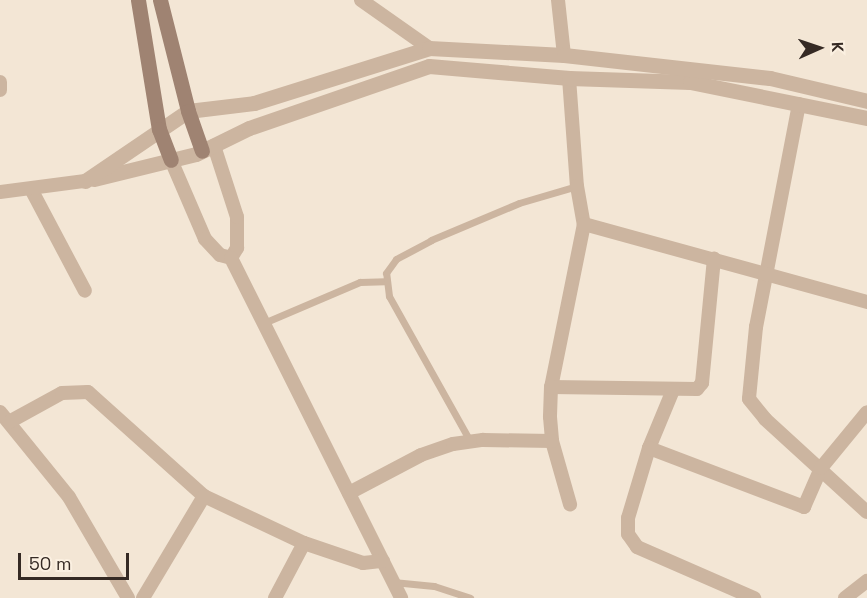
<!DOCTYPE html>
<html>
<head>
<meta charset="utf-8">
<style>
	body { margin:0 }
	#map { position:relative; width:867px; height:598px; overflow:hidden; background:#f3e6d5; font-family:"Space Grotesk",sans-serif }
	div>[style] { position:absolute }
	.service>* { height:7px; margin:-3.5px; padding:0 3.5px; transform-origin:3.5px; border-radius:3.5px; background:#ccb5a0 }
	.minor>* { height:14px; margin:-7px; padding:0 7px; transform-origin:7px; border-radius:7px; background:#ccb5a0 }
	.tertiary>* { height:15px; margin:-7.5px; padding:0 7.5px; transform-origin:7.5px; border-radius:7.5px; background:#ccb5a0 }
	.secondary>* { height:15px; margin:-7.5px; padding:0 7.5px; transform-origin:7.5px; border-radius:7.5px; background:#9f8372 }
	span { translate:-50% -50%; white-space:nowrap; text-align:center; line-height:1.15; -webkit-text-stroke:4.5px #fbf0e1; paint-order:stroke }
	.north { position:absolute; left:789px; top:18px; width:60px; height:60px; -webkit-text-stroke:4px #fbf0e1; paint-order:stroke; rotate:87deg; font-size:16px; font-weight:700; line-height:24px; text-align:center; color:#352a24 }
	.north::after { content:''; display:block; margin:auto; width:21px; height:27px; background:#352a24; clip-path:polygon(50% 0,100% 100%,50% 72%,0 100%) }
	.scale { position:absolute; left:18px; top:553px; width:111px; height:27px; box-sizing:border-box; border:3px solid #352a24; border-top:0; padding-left:8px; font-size:18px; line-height:21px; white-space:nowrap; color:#352a24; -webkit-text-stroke:4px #fbf0e1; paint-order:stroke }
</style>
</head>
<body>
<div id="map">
	<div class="service">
		<div style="left:266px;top:322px;width:102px;rotate:-23.1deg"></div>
		<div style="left:360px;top:282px;width:25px;rotate:-2deg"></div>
		<div style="left:470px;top:441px;width:166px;rotate:-119.2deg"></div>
		<div style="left:389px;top:296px;width:23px;rotate:-97deg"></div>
		<div style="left:386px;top:273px;width:17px;rotate:-54deg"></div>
		<div style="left:396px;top:259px;width:40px;rotate:-28deg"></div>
		<div style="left:431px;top:240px;width:95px;rotate:-22.8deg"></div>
		<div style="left:519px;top:203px;width:60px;rotate:-16.3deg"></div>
		<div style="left:393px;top:582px;width:41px;rotate:5.6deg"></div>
		<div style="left:434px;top:586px;width:38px;rotate:18deg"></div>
	</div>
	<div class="minor">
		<div style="left:361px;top:0;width:83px;rotate:35.2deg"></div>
		<div style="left:558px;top:0;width:55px;rotate:83.8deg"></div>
		<div style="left:569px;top:78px;width:108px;rotate:85.8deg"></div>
		<div style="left:577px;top:186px;width:39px;rotate:80deg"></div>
		<div style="left:584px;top:224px;width:166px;rotate:101.4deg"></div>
		<div style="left:551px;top:387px;width:30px;rotate:92deg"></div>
		<div style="left:550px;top:417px;width:24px;rotate:85deg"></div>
		<div style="left:552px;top:441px;width:66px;rotate:74.1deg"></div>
		<div style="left:0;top:82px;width:8px;rotate:90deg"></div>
		<div style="left:799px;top:104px;width:227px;rotate:100.9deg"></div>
		<div style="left:756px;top:327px;width:72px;rotate:95.6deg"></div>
		<div style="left:749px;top:399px;width:26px;rotate:51deg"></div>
		<div style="left:765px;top:419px;width:138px;rotate:42.4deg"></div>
		<div style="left:171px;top:160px;width:86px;rotate:66.7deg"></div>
		<div style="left:205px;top:239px;width:22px;rotate:47deg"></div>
		<div style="left:220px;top:255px;width:11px;rotate:15deg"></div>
		<div style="left:231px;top:258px;width:12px;rotate:-59deg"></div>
		<div style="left:237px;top:248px;width:31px;rotate:-90deg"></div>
		<div style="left:237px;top:217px;width:75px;rotate:-107.9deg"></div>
		<div style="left:31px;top:189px;width:115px;rotate:62.1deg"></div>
		<div style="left:0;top:192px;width:86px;rotate:-7.4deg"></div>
		<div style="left:584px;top:224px;width:294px;rotate:15.4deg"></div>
		<div style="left:231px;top:258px;width:380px;rotate:63.4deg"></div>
		<div style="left:551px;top:387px;width:146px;rotate:0.8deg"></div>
		<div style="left:697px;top:389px;width:8px;rotate:-50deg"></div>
		<div style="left:702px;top:383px;width:125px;rotate:-84.5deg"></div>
		<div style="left:673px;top:390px;width:63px;rotate:112.5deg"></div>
		<div style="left:649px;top:448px;width:73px;rotate:106.7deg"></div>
		<div style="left:628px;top:518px;width:16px;rotate:90deg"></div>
		<div style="left:628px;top:534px;width:16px;rotate:55deg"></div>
		<div style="left:637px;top:547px;width:128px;rotate:23.6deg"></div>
		<div style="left:0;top:412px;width:109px;rotate:50.9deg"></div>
		<div style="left:69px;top:497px;width:117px;rotate:59.7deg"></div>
		<div style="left:9px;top:422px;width:60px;rotate:-28.7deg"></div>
		<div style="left:62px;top:393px;width:26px;rotate:-2deg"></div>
		<div style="left:88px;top:392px;width:156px;rotate:41.9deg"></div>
		<div style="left:204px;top:496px;width:110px;rotate:25.2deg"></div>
		<div style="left:304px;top:543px;width:62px;rotate:18.7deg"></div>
		<div style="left:363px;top:563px;width:20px;rotate:-6deg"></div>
		<div style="left:649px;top:448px;width:166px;rotate:20.8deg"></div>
		<div style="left:804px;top:507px;width:43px;rotate:-66.4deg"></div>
		<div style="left:821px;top:468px;width:72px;rotate:-50.6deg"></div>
		<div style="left:349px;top:493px;width:81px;rotate:-27.8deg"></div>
		<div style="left:421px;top:455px;width:34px;rotate:-19deg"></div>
		<div style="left:453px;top:444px;width:30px;rotate:-8deg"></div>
		<div style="left:483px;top:440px;width:69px;rotate:0.8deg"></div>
		<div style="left:143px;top:598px;width:119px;rotate:-59.1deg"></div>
		<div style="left:275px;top:598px;width:62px;rotate:-62.2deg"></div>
		<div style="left:845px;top:598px;width:28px;rotate:-38deg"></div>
	</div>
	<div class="tertiary">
		<div style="left:94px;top:179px;width:105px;rotate:-13.8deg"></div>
		<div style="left:196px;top:154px;width:59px;rotate:-26.1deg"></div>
		<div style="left:249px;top:128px;width:190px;rotate:-19deg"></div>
		<div style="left:429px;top:66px;width:141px;rotate:4.9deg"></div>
		<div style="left:569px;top:78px;width:121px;rotate:1.9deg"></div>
		<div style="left:690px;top:82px;width:181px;rotate:11.5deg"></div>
		<div style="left:85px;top:181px;width:125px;rotate:-34.2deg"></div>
		<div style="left:188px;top:111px;width:66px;rotate:-6.9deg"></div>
		<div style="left:254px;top:103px;width:183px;rotate:-17.4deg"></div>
		<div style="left:429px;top:48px;width:135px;rotate:3deg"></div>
		<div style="left:564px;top:55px;width:207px;rotate:6.4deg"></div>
		<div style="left:770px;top:78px;width:100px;rotate:13.3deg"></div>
	</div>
	<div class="secondary">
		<div style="left:138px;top:0;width:131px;rotate:80.8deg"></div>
		<div style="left:159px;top:129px;width:33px;rotate:69deg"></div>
		<div style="left:160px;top:0;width:114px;rotate:75.8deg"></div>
		<div style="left:188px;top:111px;width:42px;rotate:70.7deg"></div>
	</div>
	<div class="north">K</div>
	<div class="scale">50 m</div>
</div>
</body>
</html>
